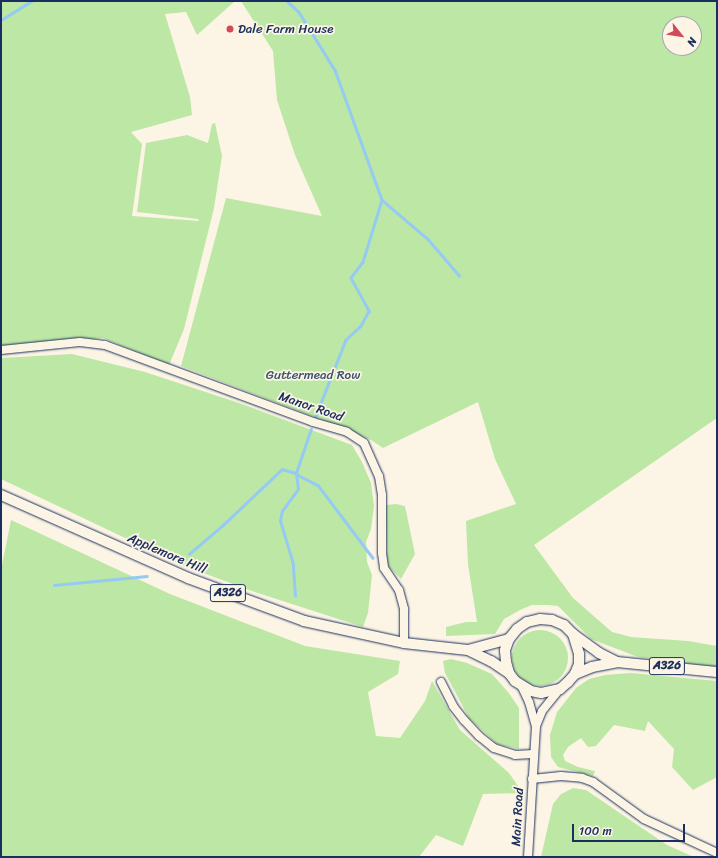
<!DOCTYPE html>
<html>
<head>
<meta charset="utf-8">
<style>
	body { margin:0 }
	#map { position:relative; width:718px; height:858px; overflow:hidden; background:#fcf5e5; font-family:Sriracha,sans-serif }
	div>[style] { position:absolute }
	.green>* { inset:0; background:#bde7a4 }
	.round { border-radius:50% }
	.stream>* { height:2.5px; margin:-1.25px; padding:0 1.25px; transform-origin:1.25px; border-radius:1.25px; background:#95caf3 }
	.roads { filter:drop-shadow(0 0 1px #1b2f5e) drop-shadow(0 0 1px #1b2f5e) }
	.minor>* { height:8px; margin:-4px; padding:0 4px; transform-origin:4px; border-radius:4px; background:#fcf5e5 }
	.major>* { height:10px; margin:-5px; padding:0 5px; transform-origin:5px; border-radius:5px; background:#fcf5e5 }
	.dots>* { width:11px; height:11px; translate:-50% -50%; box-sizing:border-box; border:2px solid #fcf5e5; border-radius:50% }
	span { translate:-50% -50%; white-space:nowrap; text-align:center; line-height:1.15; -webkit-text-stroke:3.5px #fcf5e5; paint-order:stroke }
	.shield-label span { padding:1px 3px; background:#fcf5e5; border:1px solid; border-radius:3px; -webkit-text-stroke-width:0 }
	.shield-label { font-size:12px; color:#1b2f5e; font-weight:700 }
	.poi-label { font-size:13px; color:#1b2f5e }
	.left { translate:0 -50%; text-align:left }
	.park-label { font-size:13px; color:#3b546c }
	.street-label { font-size:13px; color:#1b2f5e }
	.frame { position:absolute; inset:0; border:2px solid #1b2f5e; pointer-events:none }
	.north { position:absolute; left:662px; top:16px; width:40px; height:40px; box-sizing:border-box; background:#fcf5e5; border:1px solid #a2a6af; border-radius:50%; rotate:120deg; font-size:11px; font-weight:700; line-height:16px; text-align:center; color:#1b2f5e }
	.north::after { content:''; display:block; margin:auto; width:14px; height:18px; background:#d1495b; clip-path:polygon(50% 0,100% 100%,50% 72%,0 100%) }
	.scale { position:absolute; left:572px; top:824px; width:113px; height:18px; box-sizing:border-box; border:2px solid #1b2f5e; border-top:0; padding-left:5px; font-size:12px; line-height:14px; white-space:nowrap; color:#1b2f5e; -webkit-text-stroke:3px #fcf5e5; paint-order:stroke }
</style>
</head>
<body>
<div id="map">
	<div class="green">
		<div style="clip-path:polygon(1px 1px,235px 1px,197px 35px,186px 12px,165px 14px,190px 97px,192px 115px,131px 132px,142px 144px,132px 216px,199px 221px,198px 219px,137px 212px,146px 143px,187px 135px,208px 143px,212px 124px,215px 123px,222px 156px,214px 208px,184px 329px,169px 365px,103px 338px,1px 349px)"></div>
		<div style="clip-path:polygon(evenodd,241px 1px,717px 1px,717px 418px,534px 545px,573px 598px,612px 632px,631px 637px,688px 641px,717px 646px,717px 668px,638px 657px,591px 639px,558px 606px,548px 605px,532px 605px,520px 610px,504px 619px,495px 634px,446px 636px,446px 627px,466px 622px,477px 622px,468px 564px,466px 521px,516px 504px,495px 459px,478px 402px,383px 448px,371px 440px,330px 423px,181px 366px,226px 198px,322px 216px,295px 155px,277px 100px,273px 51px,241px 1px,670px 24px,694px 24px,694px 48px,670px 48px,670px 24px)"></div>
		<div style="clip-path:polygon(72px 354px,145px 372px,239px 403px,352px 445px,362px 462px,371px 483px,374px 506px,371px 529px,366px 542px,367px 562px,372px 575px,368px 613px,363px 627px,252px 591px,184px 566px,1px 479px,1px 358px)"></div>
		<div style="clip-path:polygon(396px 504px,405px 506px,415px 554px,401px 579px,388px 566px,387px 556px,386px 505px)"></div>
		<div style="clip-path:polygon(11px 520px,170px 594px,305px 646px,400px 661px,398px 674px,368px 692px,376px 736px,400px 738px,425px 701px,432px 681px,460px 730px,509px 773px,523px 793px,483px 794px,463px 846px,436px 835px,419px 857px,1px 857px,1px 570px)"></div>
		<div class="round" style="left:512px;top:630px;width:56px;height:56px"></div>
		<div style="clip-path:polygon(451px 659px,467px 663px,492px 674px,508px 692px,519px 708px,519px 749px,497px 744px,469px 718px,445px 673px,443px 661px)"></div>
		<div style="clip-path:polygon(631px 673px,717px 681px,717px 777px,693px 790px,672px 767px,674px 749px,648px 721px,645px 731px,614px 725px,596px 746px,588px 747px,581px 738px,568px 747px,563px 755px,565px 761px,578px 767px,595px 771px,593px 776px,558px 767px,551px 757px,550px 735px,557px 712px,576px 688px,589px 679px,605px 675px)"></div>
		<div style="clip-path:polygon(573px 788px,586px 790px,667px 845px,694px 857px,541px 857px,553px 804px,561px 794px)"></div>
	</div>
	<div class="stream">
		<div style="left:287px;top:1px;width:16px;rotate:43deg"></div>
		<div style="left:299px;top:12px;width:68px;rotate:58.2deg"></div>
		<div style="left:335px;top:70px;width:138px;rotate:70.1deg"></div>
		<div style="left:382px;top:200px;width:65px;rotate:107deg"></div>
		<div style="left:363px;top:262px;width:20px;rotate:127deg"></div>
		<div style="left:351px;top:278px;width:38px;rotate:61deg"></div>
		<div style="left:369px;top:311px;width:17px;rotate:118deg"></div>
		<div style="left:361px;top:326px;width:21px;rotate:137deg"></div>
		<div style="left:346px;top:340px;width:82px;rotate:111.5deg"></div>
		<div style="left:1px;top:20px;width:36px;rotate:-32deg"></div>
		<div style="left:382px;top:200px;width:60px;rotate:40.3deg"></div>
		<div style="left:428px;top:239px;width:48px;rotate:49.3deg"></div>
		<div style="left:296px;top:474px;width:25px;rotate:27deg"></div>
		<div style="left:318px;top:485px;width:91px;rotate:53deg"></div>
		<div style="left:189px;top:554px;width:45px;rotate:-40.5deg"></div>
		<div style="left:223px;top:525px;width:81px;rotate:-43.5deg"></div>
		<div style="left:282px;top:469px;width:15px;rotate:16deg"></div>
		<div style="left:296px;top:473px;width:46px;rotate:-71.2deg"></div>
		<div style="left:54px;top:585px;width:93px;rotate:-5.5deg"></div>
		<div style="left:295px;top:596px;width:32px;rotate:-94deg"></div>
		<div style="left:293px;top:564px;width:45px;rotate:-106.8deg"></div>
		<div style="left:280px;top:521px;width:10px;rotate:-79deg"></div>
		<div style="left:282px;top:511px;width:27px;rotate:-54deg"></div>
		<div style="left:298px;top:489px;width:16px;rotate:-97deg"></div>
	</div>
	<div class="roads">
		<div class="minor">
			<div style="left:1px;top:350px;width:79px;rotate:-5.8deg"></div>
			<div style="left:80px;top:342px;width:25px;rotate:7deg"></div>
			<div style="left:105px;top:345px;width:222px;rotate:20.3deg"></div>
			<div style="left:313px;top:422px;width:35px;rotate:16deg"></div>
			<div style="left:347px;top:432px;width:20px;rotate:33deg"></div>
			<div style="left:364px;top:443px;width:36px;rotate:66deg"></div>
			<div style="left:379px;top:476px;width:19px;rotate:81deg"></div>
			<div style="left:382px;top:495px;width:58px;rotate:90deg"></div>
			<div style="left:382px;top:553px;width:15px;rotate:82deg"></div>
			<div style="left:384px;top:568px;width:27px;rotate:56deg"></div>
			<div style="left:399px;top:590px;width:20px;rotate:75deg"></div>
			<div style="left:404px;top:609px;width:34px;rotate:90deg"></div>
			<div style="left:441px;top:682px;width:27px;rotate:63deg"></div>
			<div style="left:453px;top:706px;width:18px;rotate:52deg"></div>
			<div style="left:464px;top:720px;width:22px;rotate:47deg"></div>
			<div style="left:479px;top:736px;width:19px;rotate:39deg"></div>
			<div style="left:494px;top:748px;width:22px;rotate:18deg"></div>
			<div style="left:515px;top:755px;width:18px;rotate:-3deg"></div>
			<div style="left:522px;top:687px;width:17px;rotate:65deg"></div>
			<div style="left:529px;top:702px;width:25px;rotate:74deg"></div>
			<div style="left:532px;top:779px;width:29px;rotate:-6deg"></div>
			<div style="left:561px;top:776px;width:21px;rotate:5deg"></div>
			<div style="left:582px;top:778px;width:12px;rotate:20deg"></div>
			<div style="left:593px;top:782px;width:63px;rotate:36deg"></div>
			<div style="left:644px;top:819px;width:81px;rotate:25deg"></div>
			<div style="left:528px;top:857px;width:131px;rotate:-86.5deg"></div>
			<div style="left:536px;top:726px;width:16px;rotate:-68deg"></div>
			<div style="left:542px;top:711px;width:28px;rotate:-51deg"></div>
		</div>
		<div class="major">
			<div style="left:1px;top:495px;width:205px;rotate:23.9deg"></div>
			<div style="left:188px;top:578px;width:124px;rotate:20.3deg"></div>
			<div style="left:304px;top:621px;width:102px;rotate:12.4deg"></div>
			<div style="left:404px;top:643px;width:64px;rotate:6.2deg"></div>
			<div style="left:468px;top:650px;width:25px;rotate:26deg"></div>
			<div style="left:491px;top:661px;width:22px;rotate:34deg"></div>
			<div style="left:573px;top:634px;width:21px;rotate:73deg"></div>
			<div style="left:579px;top:654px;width:10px;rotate:90deg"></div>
			<div style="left:579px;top:664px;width:11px;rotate:112deg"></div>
			<div style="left:575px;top:674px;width:11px;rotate:131deg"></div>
			<div style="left:568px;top:682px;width:11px;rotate:139deg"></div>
			<div style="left:560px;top:689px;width:19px;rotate:168deg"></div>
			<div style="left:541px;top:693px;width:10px;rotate:-169deg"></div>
			<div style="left:531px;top:691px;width:19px;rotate:-148deg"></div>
			<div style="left:515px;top:681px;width:10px;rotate:-127deg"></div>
			<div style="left:509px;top:673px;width:11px;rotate:-105deg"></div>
			<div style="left:506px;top:662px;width:12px;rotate:-95deg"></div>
			<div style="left:505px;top:650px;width:12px;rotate:-70deg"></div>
			<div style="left:509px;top:639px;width:13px;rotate:-51deg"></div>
			<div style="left:517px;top:629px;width:12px;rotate:-35deg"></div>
			<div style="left:527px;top:622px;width:13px;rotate:-13deg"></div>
			<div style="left:540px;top:619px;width:12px;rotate:5deg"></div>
			<div style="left:552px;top:620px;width:13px;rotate:23deg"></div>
			<div style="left:564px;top:625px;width:13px;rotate:45deg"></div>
			<div style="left:573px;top:634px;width:32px;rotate:36deg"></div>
			<div style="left:599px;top:653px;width:20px;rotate:27deg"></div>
			<div style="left:468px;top:650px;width:42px;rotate:-15deg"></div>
			<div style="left:575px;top:674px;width:18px;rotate:-22deg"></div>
			<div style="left:592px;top:667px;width:25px;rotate:-11deg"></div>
			<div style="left:617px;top:662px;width:100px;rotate:5.7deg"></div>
		</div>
	</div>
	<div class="dots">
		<div style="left:230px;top:29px;background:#d1495b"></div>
	</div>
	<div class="shield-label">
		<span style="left:228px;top:593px">A326</span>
		<span style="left:667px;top:666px">A326</span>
	</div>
	<div class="poi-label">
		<span class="left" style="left:238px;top:29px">Dale Farm House</span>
	</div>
	<div class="park-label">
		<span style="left:313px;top:375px">Guttermead Row</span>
	</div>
	<div class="street-label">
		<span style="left:311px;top:407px;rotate:19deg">Manor Road</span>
		<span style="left:167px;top:554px;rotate:23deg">Applemore Hill</span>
		<span style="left:518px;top:817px;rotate:-87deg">Main Road</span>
	</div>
	<div class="frame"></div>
	<div class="north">N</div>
	<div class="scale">100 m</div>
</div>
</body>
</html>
